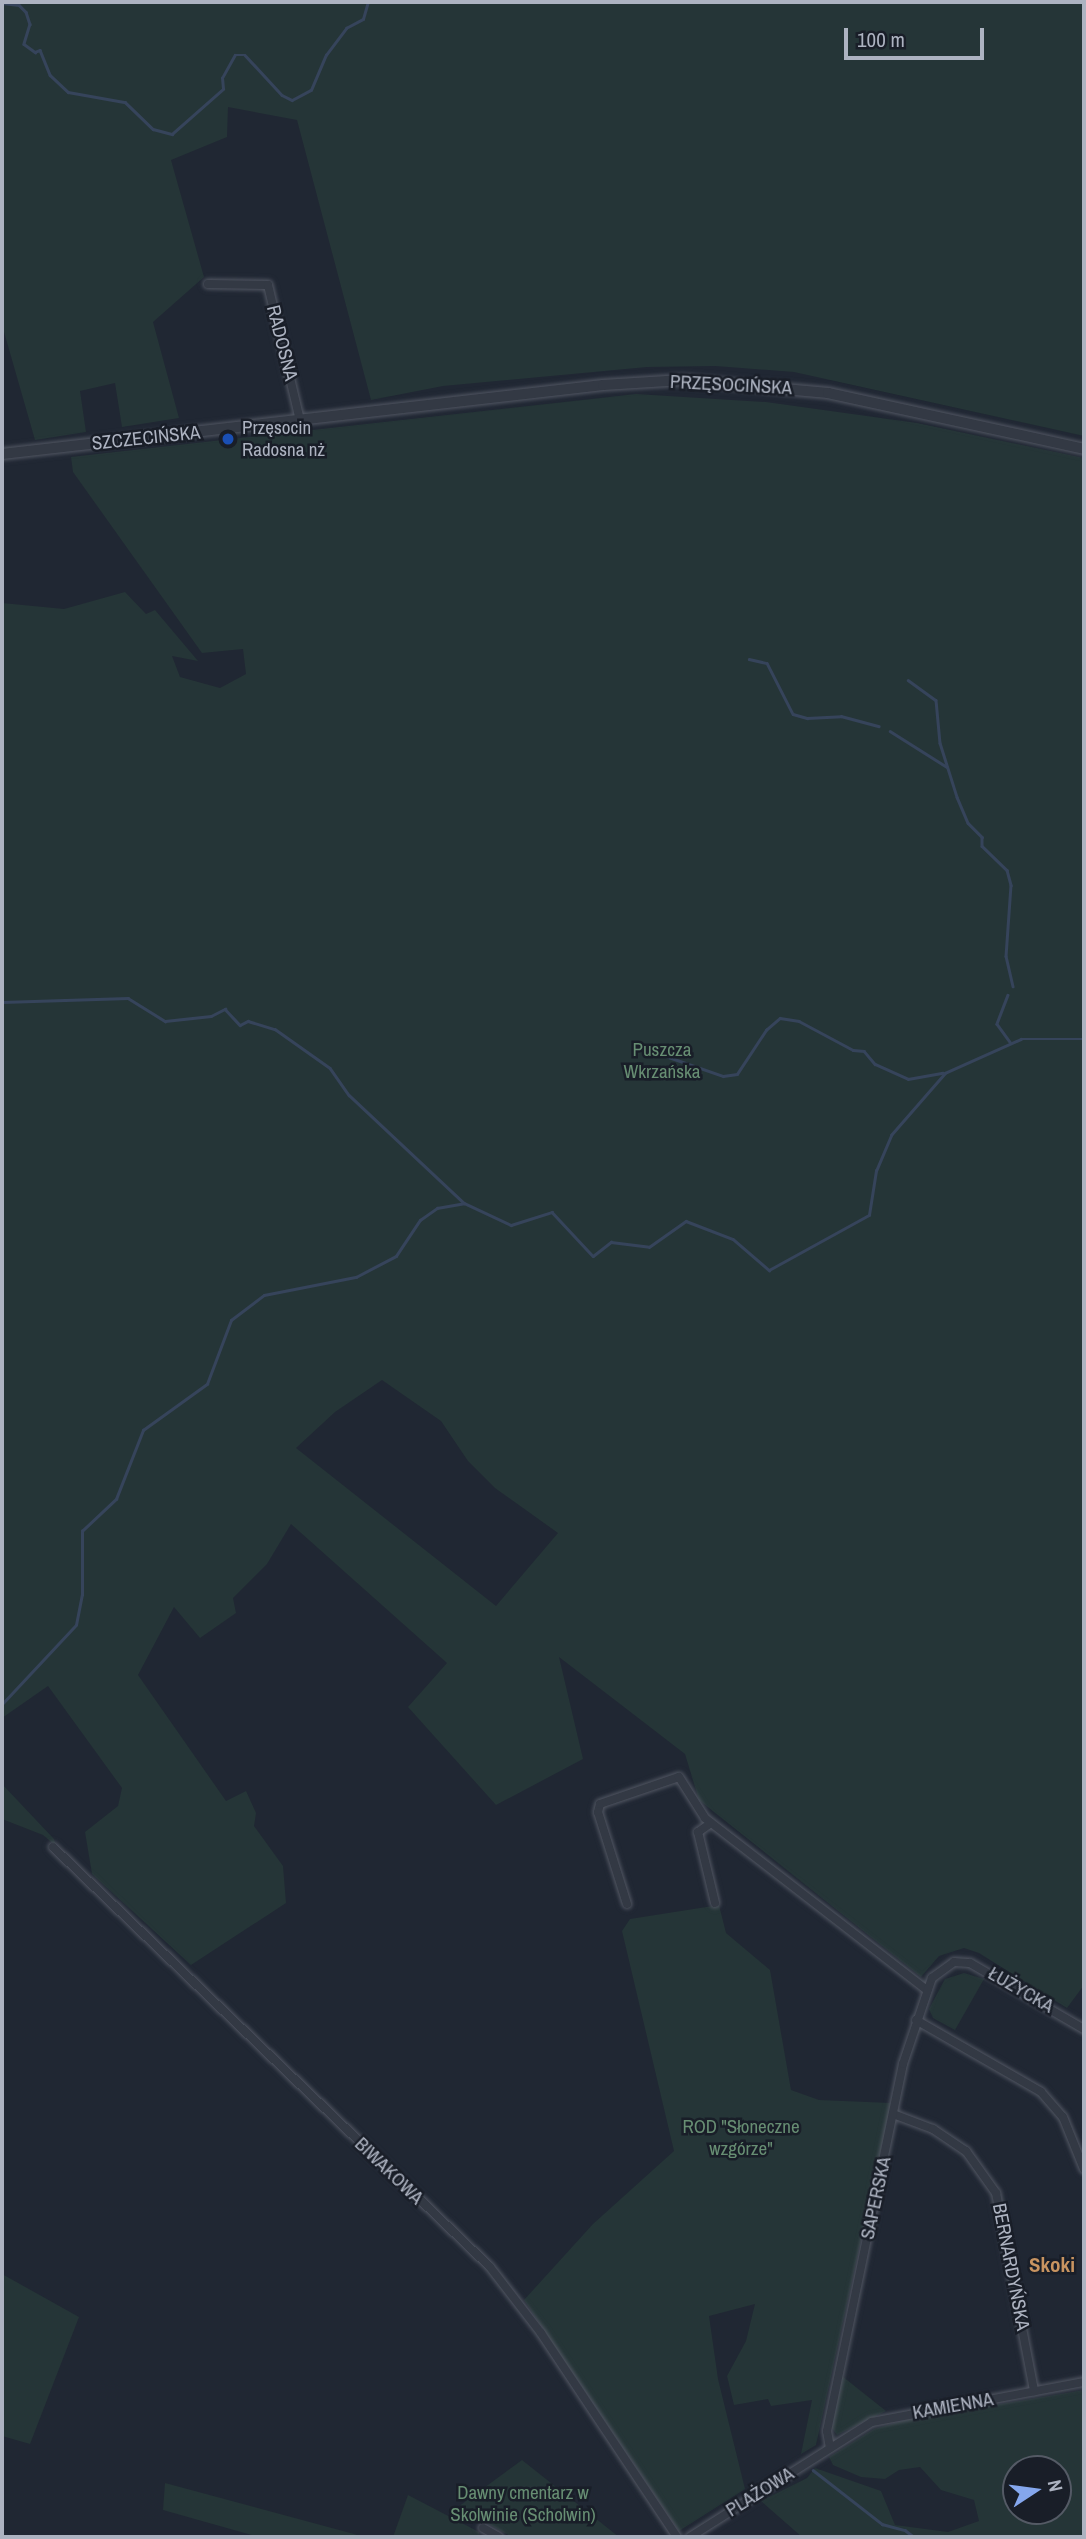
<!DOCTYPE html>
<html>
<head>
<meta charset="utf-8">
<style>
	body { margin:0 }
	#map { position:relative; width:1086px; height:2539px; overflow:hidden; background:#202733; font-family:"Archivo Narrow",sans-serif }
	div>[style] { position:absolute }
	.green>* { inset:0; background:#253537 }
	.stream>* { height:2.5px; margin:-1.25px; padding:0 1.25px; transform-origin:1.25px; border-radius:1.25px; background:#36445b }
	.roads { filter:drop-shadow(0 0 2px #515662) drop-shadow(0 0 2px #515662) }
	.minor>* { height:8px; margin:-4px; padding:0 4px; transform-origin:4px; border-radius:4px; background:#333944 }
	.tertiary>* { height:10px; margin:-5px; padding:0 5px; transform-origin:5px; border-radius:5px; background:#333944 }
	.dots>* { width:19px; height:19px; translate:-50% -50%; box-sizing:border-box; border:4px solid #191e28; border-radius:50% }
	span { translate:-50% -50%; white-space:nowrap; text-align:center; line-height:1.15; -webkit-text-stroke:5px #191e28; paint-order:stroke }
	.street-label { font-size:19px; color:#adb3c1 }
	.poi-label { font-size:19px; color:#adb3c1 }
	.left { translate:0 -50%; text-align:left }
	.park-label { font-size:19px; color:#678e73 }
	.neighbourhood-label { font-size:21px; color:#c89461; font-weight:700 }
	.frame { position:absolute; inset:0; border:4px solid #adb3c1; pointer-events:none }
	.north { position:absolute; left:1002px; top:2455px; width:70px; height:70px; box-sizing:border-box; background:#191e28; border:2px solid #545a65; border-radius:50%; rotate:77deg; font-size:19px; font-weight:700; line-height:28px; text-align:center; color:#adb3c1 }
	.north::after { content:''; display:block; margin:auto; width:24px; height:32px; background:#85a7ed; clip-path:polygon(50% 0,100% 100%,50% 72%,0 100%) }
	.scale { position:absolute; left:844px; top:28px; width:140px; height:32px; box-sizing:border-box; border:4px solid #adb3c1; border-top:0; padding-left:9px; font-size:21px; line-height:24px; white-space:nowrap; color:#adb3c1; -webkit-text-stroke:5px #191e28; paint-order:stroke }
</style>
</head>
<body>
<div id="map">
	<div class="green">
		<div style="clip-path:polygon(2px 2px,1084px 2px,1084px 436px,794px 372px,715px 366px,647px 367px,443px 386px,371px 400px,297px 120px,228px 107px,227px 137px,171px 160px,204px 277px,153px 322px,179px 418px,122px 427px,115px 383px,80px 391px,86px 432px,35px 440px,2px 325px)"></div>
		<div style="clip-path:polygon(evenodd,636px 394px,766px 402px,917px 423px,1084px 458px,1084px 1985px,1067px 2008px,979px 1953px,964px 1948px,939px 1956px,921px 1977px,699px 1800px,685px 1754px,559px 1657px,583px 1759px,496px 1805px,408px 1707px,447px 1663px,291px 1524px,267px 1564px,233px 1598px,236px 1613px,200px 1638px,174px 1607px,138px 1675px,226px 1801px,246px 1791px,256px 1813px,254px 1826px,283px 1866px,286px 1903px,191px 1965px,92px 1874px,85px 1832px,118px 1806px,122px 1788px,48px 1686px,2px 1718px,2px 603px,64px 609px,125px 592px,146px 614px,155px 610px,198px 661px,172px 656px,180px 677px,220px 688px,246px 674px,243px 649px,202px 653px,73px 472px,71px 457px,636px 394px,382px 1380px,441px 1421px,468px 1461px,495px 1488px,558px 1533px,496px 1606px,296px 1448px,335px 1412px,382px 1380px)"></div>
		<div style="clip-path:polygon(2px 1784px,54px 1839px,56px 1846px,43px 1835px,2px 1819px)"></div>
		<div style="clip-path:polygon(719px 1905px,726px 1933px,770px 1970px,791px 2090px,819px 2100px,891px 2103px,816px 2445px,801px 2454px,812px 2400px,771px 2406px,768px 2399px,734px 2405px,727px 2376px,746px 2341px,755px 2304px,709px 2316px,718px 2379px,745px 2489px,679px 2531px,524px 2300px,593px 2224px,674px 2151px,622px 1931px,630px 1919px)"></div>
		<div style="clip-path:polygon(964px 1973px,984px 1979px,955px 2030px,933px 2018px,929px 2009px,945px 1979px)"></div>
		<div style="clip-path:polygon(2px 2274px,79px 2317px,30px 2444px,2px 2436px)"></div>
		<div style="clip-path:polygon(842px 2376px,886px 2411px,837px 2435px,832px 2428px)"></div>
		<div style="clip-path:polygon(evenodd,1084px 2390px,1084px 2537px,802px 2537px,761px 2501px,807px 2478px,815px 2468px,881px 2491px,895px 2525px,948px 2532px,979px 2521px,974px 2500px,941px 2490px,920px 2467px,899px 2470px,885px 2479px,861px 2477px,833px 2465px,829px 2457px,874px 2429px,906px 2420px,1084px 2390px,1016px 2469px,1058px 2469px,1058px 2511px,1016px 2511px,1016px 2469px)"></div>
		<div style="clip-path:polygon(522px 2460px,619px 2537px,512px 2537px,458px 2507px)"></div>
		<div style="clip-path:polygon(165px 2483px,354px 2534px,363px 2537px,259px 2537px,163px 2510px)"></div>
		<div style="clip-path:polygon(408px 2495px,479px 2532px,480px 2537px,393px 2537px)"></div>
	</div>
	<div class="stream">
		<div style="left:2px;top:3px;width:17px;rotate:7deg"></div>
		<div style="left:19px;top:5px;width:10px;rotate:45deg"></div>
		<div style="left:26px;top:12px;width:13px;rotate:72deg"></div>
		<div style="left:30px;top:24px;width:21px;rotate:107deg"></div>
		<div style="left:24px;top:44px;width:14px;rotate:36deg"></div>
		<div style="left:35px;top:52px;width:5px;rotate:-22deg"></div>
		<div style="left:40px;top:50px;width:27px;rotate:68deg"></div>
		<div style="left:50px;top:75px;width:25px;rotate:43deg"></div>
		<div style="left:68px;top:92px;width:58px;rotate:10deg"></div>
		<div style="left:125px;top:102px;width:39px;rotate:44deg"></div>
		<div style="left:153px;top:129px;width:20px;rotate:15deg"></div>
		<div style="left:172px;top:134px;width:68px;rotate:-41.4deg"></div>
		<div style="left:223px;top:89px;width:11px;rotate:-95deg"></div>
		<div style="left:222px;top:78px;width:26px;rotate:-61deg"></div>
		<div style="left:235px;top:55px;width:10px"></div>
		<div style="left:245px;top:55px;width:54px;rotate:47.2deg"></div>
		<div style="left:282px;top:95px;width:11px;rotate:27deg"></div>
		<div style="left:292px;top:100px;width:21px;rotate:-28deg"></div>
		<div style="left:311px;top:90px;width:38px;rotate:-67deg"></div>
		<div style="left:326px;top:55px;width:34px;rotate:-53deg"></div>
		<div style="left:346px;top:28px;width:19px;rotate:-28deg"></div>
		<div style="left:363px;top:19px;width:18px;rotate:-74deg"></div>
		<div style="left:749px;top:659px;width:18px;rotate:13deg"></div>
		<div style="left:767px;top:663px;width:57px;rotate:63deg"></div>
		<div style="left:793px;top:714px;width:15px;rotate:16deg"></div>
		<div style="left:807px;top:718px;width:34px;rotate:-3deg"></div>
		<div style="left:841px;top:716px;width:39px;rotate:15deg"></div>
		<div style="left:908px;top:680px;width:34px;rotate:36deg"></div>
		<div style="left:936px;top:700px;width:43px;rotate:84.7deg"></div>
		<div style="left:940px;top:743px;width:57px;rotate:72.5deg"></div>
		<div style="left:957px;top:797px;width:28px;rotate:67deg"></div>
		<div style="left:968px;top:823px;width:20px;rotate:45deg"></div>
		<div style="left:982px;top:837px;width:9px;rotate:90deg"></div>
		<div style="left:982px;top:846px;width:35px;rotate:44deg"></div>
		<div style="left:1007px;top:870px;width:16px;rotate:75deg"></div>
		<div style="left:1011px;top:885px;width:71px;rotate:94deg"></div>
		<div style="left:1006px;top:956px;width:31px;rotate:77deg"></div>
		<div style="left:890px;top:731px;width:67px;rotate:32.3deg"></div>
		<div style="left:1008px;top:995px;width:31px;rotate:111deg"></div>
		<div style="left:997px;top:1024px;width:22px;rotate:54deg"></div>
		<div style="left:2px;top:1002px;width:126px;rotate:-1.8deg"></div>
		<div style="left:128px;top:998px;width:44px;rotate:31.9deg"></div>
		<div style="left:165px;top:1021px;width:46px;rotate:-6.2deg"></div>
		<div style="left:211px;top:1016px;width:16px;rotate:-27deg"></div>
		<div style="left:225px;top:1009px;width:22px;rotate:47deg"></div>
		<div style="left:240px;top:1025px;width:9px;rotate:-27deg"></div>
		<div style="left:248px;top:1021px;width:28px;rotate:17deg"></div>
		<div style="left:275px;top:1029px;width:67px;rotate:35.3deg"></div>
		<div style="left:330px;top:1068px;width:33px;rotate:55deg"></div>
		<div style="left:349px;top:1095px;width:158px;rotate:43.2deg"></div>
		<div style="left:657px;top:1053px;width:70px;rotate:19.2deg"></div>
		<div style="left:723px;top:1076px;width:14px;rotate:-8deg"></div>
		<div style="left:737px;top:1074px;width:53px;rotate:-56.6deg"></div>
		<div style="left:766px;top:1030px;width:18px;rotate:-41deg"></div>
		<div style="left:780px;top:1018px;width:19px;rotate:9deg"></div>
		<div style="left:799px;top:1021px;width:61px;rotate:28.2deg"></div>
		<div style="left:853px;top:1050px;width:11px;rotate:5deg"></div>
		<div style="left:864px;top:1051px;width:17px;rotate:50deg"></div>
		<div style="left:875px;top:1064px;width:36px;rotate:24deg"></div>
		<div style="left:908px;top:1079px;width:35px;rotate:-10deg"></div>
		<div style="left:2px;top:1704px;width:108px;rotate:-46.9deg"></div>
		<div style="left:76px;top:1625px;width:31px;rotate:-79deg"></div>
		<div style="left:82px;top:1595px;width:64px;rotate:-90deg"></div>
		<div style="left:82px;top:1531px;width:47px;rotate:-43.3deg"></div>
		<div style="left:116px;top:1499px;width:74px;rotate:-68.6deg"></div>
		<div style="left:143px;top:1430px;width:79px;rotate:-35.7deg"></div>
		<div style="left:207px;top:1384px;width:68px;rotate:-69.4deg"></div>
		<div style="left:231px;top:1320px;width:41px;rotate:-37.1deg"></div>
		<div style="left:264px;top:1295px;width:94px;rotate:-11.1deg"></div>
		<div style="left:356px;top:1277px;width:45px;rotate:-27.7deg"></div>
		<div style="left:396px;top:1256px;width:43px;rotate:-56.3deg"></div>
		<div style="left:420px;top:1220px;width:21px;rotate:-35deg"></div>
		<div style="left:437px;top:1208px;width:27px;rotate:-10deg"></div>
		<div style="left:464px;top:1203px;width:52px;rotate:25.1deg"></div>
		<div style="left:511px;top:1225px;width:43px;rotate:-17.6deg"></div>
		<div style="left:552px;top:1212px;width:60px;rotate:47deg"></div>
		<div style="left:593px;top:1256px;width:23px;rotate:-38deg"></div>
		<div style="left:611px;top:1242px;width:38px;rotate:7deg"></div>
		<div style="left:649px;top:1247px;width:45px;rotate:-35.1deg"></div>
		<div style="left:686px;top:1221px;width:50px;rotate:21deg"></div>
		<div style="left:733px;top:1239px;width:48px;rotate:40.7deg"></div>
		<div style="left:769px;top:1270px;width:114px;rotate:-28.8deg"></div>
		<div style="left:869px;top:1215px;width:45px;rotate:-81deg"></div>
		<div style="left:876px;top:1171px;width:39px;rotate:-67deg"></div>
		<div style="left:891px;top:1135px;width:82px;rotate:-48.9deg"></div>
		<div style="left:945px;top:1073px;width:83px;rotate:-24.1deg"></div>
		<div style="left:1021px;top:1039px;width:63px"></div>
		<div style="left:813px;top:2470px;width:88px;rotate:38deg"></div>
		<div style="left:882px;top:2524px;width:24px;rotate:15deg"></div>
		<div style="left:905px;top:2530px;width:11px;rotate:38deg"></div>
	</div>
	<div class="roads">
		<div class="minor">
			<div style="left:208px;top:284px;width:60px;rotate:1deg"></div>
			<div style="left:268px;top:285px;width:139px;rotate:76.7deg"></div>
			<div style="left:711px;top:1823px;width:16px;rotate:145deg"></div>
			<div style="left:698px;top:1832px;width:73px;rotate:76.5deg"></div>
			<div style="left:53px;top:1847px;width:606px;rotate:43.86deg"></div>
			<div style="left:490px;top:2267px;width:83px;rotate:52.3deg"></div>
			<div style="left:541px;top:2333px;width:245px;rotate:56.3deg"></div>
			<div style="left:627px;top:1904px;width:96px;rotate:-107.5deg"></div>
			<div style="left:598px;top:1812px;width:8px;rotate:-76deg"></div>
			<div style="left:600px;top:1804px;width:83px;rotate:-18.9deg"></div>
			<div style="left:679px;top:1777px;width:49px;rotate:57.6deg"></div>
			<div style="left:705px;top:1818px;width:281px;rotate:37.8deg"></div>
			<div style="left:916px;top:2020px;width:144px;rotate:29.9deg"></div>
			<div style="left:1041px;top:2092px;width:33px;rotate:49deg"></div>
			<div style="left:1063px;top:2117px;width:56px;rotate:68deg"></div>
			<div style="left:893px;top:2114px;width:43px;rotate:20.6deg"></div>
			<div style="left:933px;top:2129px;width:40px;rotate:34deg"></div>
			<div style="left:966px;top:2151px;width:52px;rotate:54.5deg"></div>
			<div style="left:996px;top:2193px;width:202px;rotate:79.1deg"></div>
			<div style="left:830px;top:2448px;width:17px;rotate:-100deg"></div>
			<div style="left:827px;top:2431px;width:375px;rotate:-78.3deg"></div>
			<div style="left:903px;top:2064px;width:91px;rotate:-71.4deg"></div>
			<div style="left:932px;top:1978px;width:27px;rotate:-36deg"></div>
			<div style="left:954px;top:1962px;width:16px;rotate:4deg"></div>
			<div style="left:970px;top:1963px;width:132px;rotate:30.1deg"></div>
			<div style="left:483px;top:2528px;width:18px;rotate:29deg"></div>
			<div style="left:690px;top:2537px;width:215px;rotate:-32.3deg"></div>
			<div style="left:872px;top:2422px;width:216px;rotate:-10.7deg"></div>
		</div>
		<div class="tertiary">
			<div style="left:2px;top:454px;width:605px;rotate:-6.55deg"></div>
			<div style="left:603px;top:385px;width:80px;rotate:-3.6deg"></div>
			<div style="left:683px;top:380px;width:146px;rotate:5.1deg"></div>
			<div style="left:828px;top:393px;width:262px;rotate:12.3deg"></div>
		</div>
	</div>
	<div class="dots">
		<div style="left:228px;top:439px;background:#1a4fb4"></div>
	</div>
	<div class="street-label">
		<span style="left:282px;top:343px;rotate:76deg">RADOSNA</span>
		<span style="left:731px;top:385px;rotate:3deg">PRZĘSOCIŃSKA</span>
		<span style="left:146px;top:438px;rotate:-6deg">SZCZECIŃSKA</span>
		<span style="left:1021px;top:1990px;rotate:30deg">ŁUŻYCKA</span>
		<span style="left:389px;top:2171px;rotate:44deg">BIWAKOWA</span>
		<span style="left:876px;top:2198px;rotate:-78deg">SAPERSKA</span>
		<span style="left:1011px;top:2267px;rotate:79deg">BERNARDYŃSKA</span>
		<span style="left:953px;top:2406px;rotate:-10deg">KAMIENNA</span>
		<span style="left:760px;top:2492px;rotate:-32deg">PLAŻOWA</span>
	</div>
	<div class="poi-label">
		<span class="left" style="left:242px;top:439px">Przęsocin<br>Radosna nż</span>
	</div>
	<div class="park-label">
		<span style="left:662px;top:1061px">Puszcza<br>Wkrzańska</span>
		<span style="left:741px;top:2138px">ROD "Słoneczne<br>wzgórze"</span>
		<span style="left:523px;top:2504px">Dawny cmentarz w<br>Skolwinie (Scholwin)</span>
	</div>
	<div class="neighbourhood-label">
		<span style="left:1052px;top:2265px">Skoki</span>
	</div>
	<div class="frame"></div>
	<div class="north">N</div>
	<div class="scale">100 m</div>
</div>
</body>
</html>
